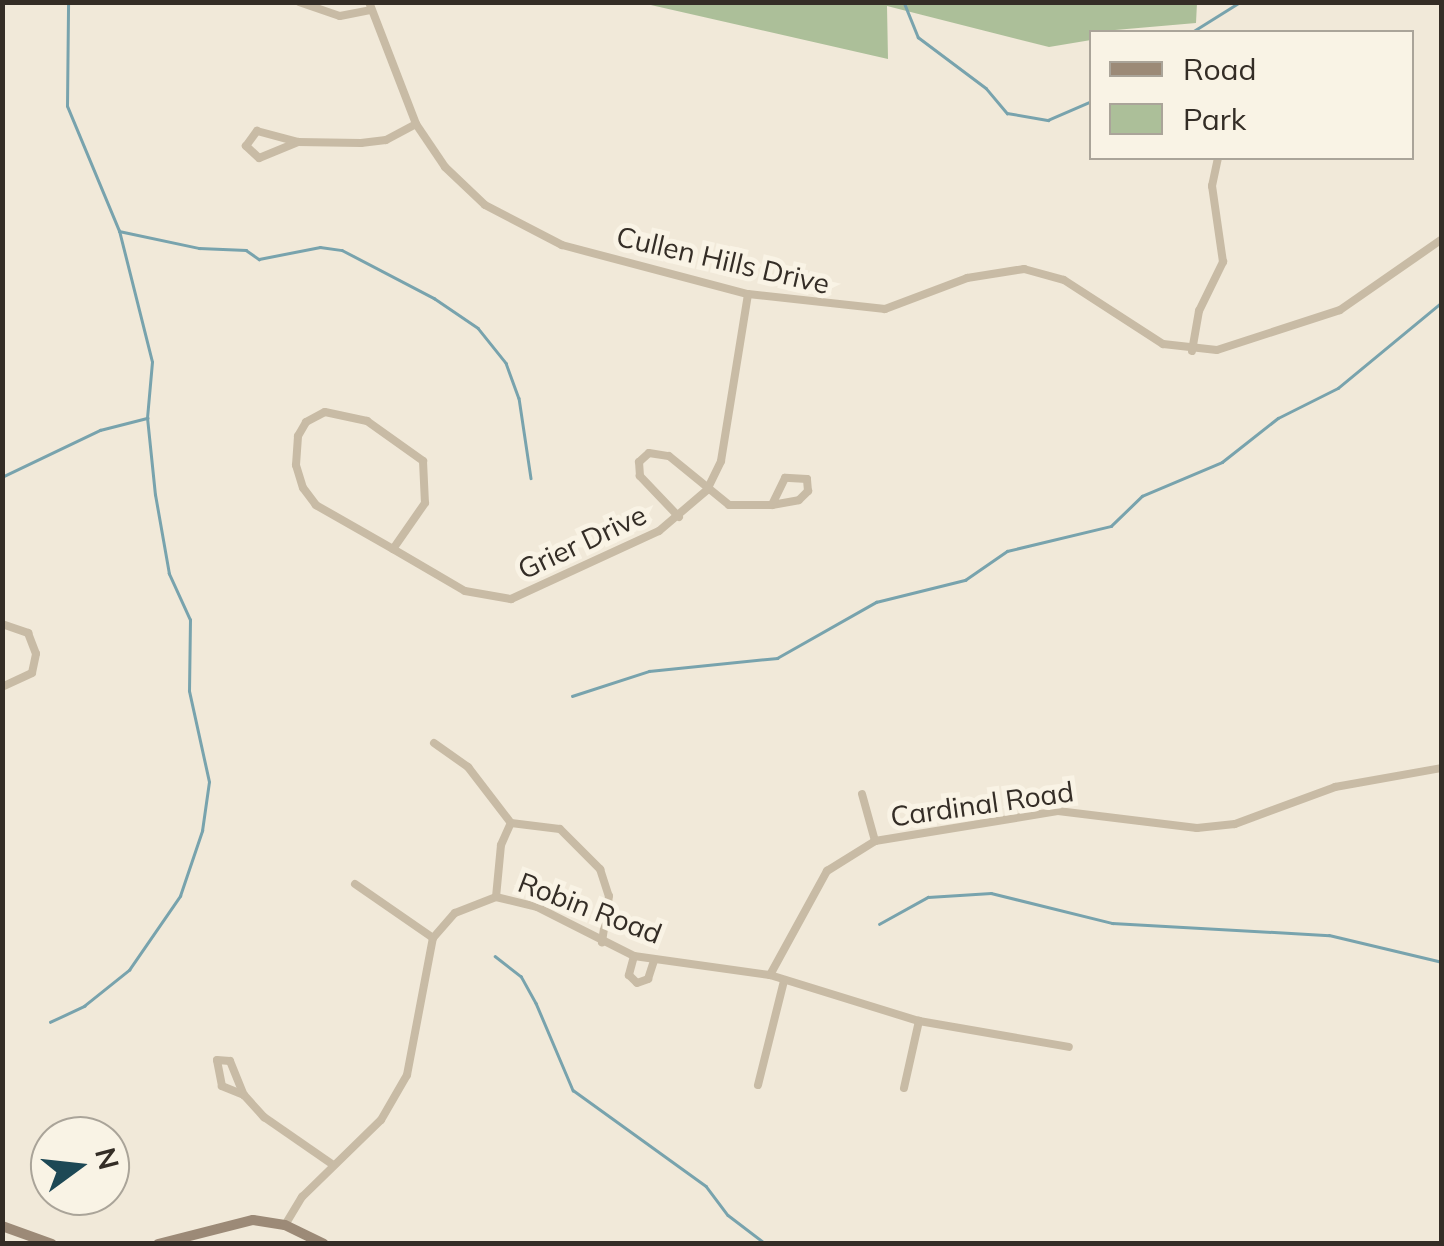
<!DOCTYPE html>
<html>
<head>
<meta charset="utf-8">
<style>
	body { margin:0 }
	#map { position:relative; width:1444px; height:1246px; overflow:hidden; background:#f1e9d9; font-family:Mulish,sans-serif }
	div>[style] { position:absolute }
	.green>* { inset:0; background:#acbf99 }
	.stream>* { height:2.5px; margin:-1.25px; padding:0 1.25px; transform-origin:1.25px; border-radius:1.25px; background:#78a3ad }
	.minor>* { height:8px; margin:-4px; padding:0 4px; transform-origin:4px; border-radius:4px; background:#c8bba5 }
	.secondary>* { height:10px; margin:-5px; padding:0 5px; transform-origin:5px; border-radius:5px; background:#9c8a77 }
	span { translate:-50% -50%; white-space:nowrap; text-align:center; line-height:1.15; -webkit-text-stroke:10px #f9f3e5; paint-order:stroke }
	.street-label { font-size:28px; color:#342d26 }
	.frame { position:absolute; inset:0; border:5px solid #342d26; pointer-events:none }
	.legend { position:absolute; left:1089px; top:30px; width:325px; height:130px; box-sizing:border-box; background:#f9f3e5; border:2px solid #aaa499; margin:0; padding:12px 18px; list-style:none; font-size:30px; color:#342d26 }
	.legend li { display:flex; align-items:center; gap:20px; height:50px }
	.legend b { width:50px; border:2px solid #aaa499 }
	.north { position:absolute; left:30px; top:1116px; width:100px; height:100px; box-sizing:border-box; background:#f9f3e5; border:2px solid #aaa499; border-radius:50%; rotate:75deg; font-size:28px; font-weight:700; line-height:40px; text-align:center; color:#342d26 }
	.north::after { content:''; display:block; margin:auto; width:35px; height:45px; background:#1d4855; clip-path:polygon(50% 0,100% 100%,50% 72%,0 100%) }
</style>
</head>
<body>
<div id="map">
	<div class="green">
		<div style="clip-path:polygon(642px 3px,1197px 2px,1197px 3px,1196px 23px,1092px 32px,1091px 40px,1049px 47px,887px 6px,888px 59px)"></div>
	</div>
	<div class="stream">
		<div style="left:904px;top:2px;width:38px;rotate:68deg"></div>
		<div style="left:918px;top:37px;width:85px;rotate:36.9deg"></div>
		<div style="left:986px;top:88px;width:33px;rotate:50deg"></div>
		<div style="left:1007px;top:113px;width:42px;rotate:9.7deg"></div>
		<div style="left:1048px;top:120px;width:48px;rotate:-23.4deg"></div>
		<div style="left:1192px;top:32px;width:57px;rotate:-32deg"></div>
		<div style="left:119px;top:231px;width:82px;rotate:12deg"></div>
		<div style="left:199px;top:248px;width:47px;rotate:2.4deg"></div>
		<div style="left:246px;top:250px;width:16px;rotate:35deg"></div>
		<div style="left:259px;top:259px;width:62px;rotate:-11.1deg"></div>
		<div style="left:320px;top:247px;width:22px;rotate:8deg"></div>
		<div style="left:342px;top:250px;width:104px;rotate:27.6deg"></div>
		<div style="left:434px;top:298px;width:53px;rotate:34.3deg"></div>
		<div style="left:478px;top:328px;width:45px;rotate:51.3deg"></div>
		<div style="left:506px;top:363px;width:37px;rotate:70deg"></div>
		<div style="left:519px;top:398px;width:81px;rotate:81.5deg"></div>
		<div style="left:2px;top:477px;width:109px;rotate:-25.6deg"></div>
		<div style="left:100px;top:430px;width:49px;rotate:-14.3deg"></div>
		<div style="left:572px;top:696px;width:81px;rotate:-18deg"></div>
		<div style="left:649px;top:671px;width:129px;rotate:-5.8deg"></div>
		<div style="left:777px;top:658px;width:114px;rotate:-29.5deg"></div>
		<div style="left:876px;top:602px;width:92px;rotate:-13.9deg"></div>
		<div style="left:965px;top:580px;width:51px;rotate:-34.6deg"></div>
		<div style="left:1007px;top:551px;width:107px;rotate:-13.5deg"></div>
		<div style="left:1111px;top:526px;width:43px;rotate:-44.1deg"></div>
		<div style="left:1142px;top:496px;width:87px;rotate:-23deg"></div>
		<div style="left:1222px;top:462px;width:71px;rotate:-38.2deg"></div>
		<div style="left:1278px;top:418px;width:67px;rotate:-26.6deg"></div>
		<div style="left:1338px;top:388px;width:135px;rotate:-39.6deg"></div>
		<div style="left:879px;top:924px;width:56px;rotate:-28.9deg"></div>
		<div style="left:928px;top:897px;width:63px;rotate:-3.6deg"></div>
		<div style="left:991px;top:893px;width:125px;rotate:13.9deg"></div>
		<div style="left:1112px;top:923px;width:217px;rotate:3.2deg"></div>
		<div style="left:1329px;top:935px;width:116px;rotate:13.4deg"></div>
		<div style="left:495px;top:956px;width:33px;rotate:38deg"></div>
		<div style="left:521px;top:976px;width:31px;rotate:61deg"></div>
		<div style="left:536px;top:1003px;width:95px;rotate:67deg"></div>
		<div style="left:573px;top:1090px;width:164px;rotate:35.8deg"></div>
		<div style="left:706px;top:1186px;width:36px;rotate:53deg"></div>
		<div style="left:728px;top:1215px;width:48px;rotate:37.3deg"></div>
		<div style="left:50px;top:1022px;width:38px;rotate:-25deg"></div>
		<div style="left:84px;top:1006px;width:58px;rotate:-38.7deg"></div>
		<div style="left:129px;top:970px;width:90px;rotate:-55.4deg"></div>
		<div style="left:180px;top:896px;width:69px;rotate:-71.3deg"></div>
		<div style="left:202px;top:831px;width:49px;rotate:-81.9deg"></div>
		<div style="left:209px;top:782px;width:93px;rotate:-102.4deg"></div>
		<div style="left:189px;top:691px;width:71px;rotate:-89.2deg"></div>
		<div style="left:190px;top:620px;width:51px;rotate:-114.5deg"></div>
		<div style="left:169px;top:574px;width:80px;rotate:-100deg"></div>
		<div style="left:155px;top:495px;width:77px;rotate:-95.9deg"></div>
		<div style="left:147px;top:418px;width:56px;rotate:-84.9deg"></div>
		<div style="left:152px;top:362px;width:135px;rotate:-104.1deg"></div>
		<div style="left:119px;top:231px;width:135px;rotate:-112.6deg"></div>
		<div style="left:67px;top:106px;width:104px;rotate:-89.4deg"></div>
	</div>
	<div class="minor">
		<div style="left:299px;top:2px;width:43px;rotate:18.9deg"></div>
		<div style="left:340px;top:16px;width:32px;rotate:-11deg"></div>
		<div style="left:369px;top:2px;width:131px;rotate:68.9deg"></div>
		<div style="left:416px;top:124px;width:52px;rotate:56deg"></div>
		<div style="left:445px;top:167px;width:55px;rotate:43.5deg"></div>
		<div style="left:485px;top:205px;width:87px;rotate:27.5deg"></div>
		<div style="left:562px;top:245px;width:192px;rotate:14.8deg"></div>
		<div style="left:748px;top:294px;width:138px;rotate:6.2deg"></div>
		<div style="left:885px;top:309px;width:88px;rotate:-20.7deg"></div>
		<div style="left:967px;top:278px;width:58px;rotate:-9deg"></div>
		<div style="left:1024px;top:269px;width:41px;rotate:15.4deg"></div>
		<div style="left:1064px;top:280px;width:118px;rotate:32.9deg"></div>
		<div style="left:1163px;top:344px;width:54px;rotate:6.3deg"></div>
		<div style="left:1217px;top:350px;width:129px;rotate:-18deg"></div>
		<div style="left:1340px;top:310px;width:124px;rotate:-34.8deg"></div>
		<div style="left:298px;top:142px;width:42px;rotate:157.7deg"></div>
		<div style="left:259px;top:158px;width:18px;rotate:-137deg"></div>
		<div style="left:246px;top:146px;width:19px;rotate:-54deg"></div>
		<div style="left:257px;top:131px;width:42px;rotate:15deg"></div>
		<div style="left:298px;top:142px;width:63px;rotate:0.9deg"></div>
		<div style="left:361px;top:143px;width:25px;rotate:-7deg"></div>
		<div style="left:386px;top:140px;width:34px;rotate:-28deg"></div>
		<div style="left:1192px;top:351px;width:41px;rotate:-80.1deg"></div>
		<div style="left:1199px;top:311px;width:55px;rotate:-63.9deg"></div>
		<div style="left:1223px;top:262px;width:77px;rotate:-98.2deg"></div>
		<div style="left:1212px;top:186px;width:29px;rotate:-78deg"></div>
		<div style="left:325px;top:412px;width:43px;rotate:12.1deg"></div>
		<div style="left:367px;top:421px;width:69px;rotate:35.5deg"></div>
		<div style="left:423px;top:461px;width:42px;rotate:87.3deg"></div>
		<div style="left:425px;top:503px;width:56px;rotate:124.8deg"></div>
		<div style="left:393px;top:549px;width:89px;rotate:-150.3deg"></div>
		<div style="left:316px;top:505px;width:21px;rotate:-127deg"></div>
		<div style="left:303px;top:488px;width:24px;rotate:-107deg"></div>
		<div style="left:296px;top:465px;width:29px;rotate:-86deg"></div>
		<div style="left:298px;top:436px;width:16px;rotate:-60deg"></div>
		<div style="left:306px;top:422px;width:21px;rotate:-28deg"></div>
		<div style="left:679px;top:517px;width:57px;rotate:-133.6deg"></div>
		<div style="left:640px;top:476px;width:14px;rotate:-94deg"></div>
		<div style="left:639px;top:462px;width:13px;rotate:-42deg"></div>
		<div style="left:649px;top:453px;width:20px;rotate:9deg"></div>
		<div style="left:669px;top:456px;width:77px;rotate:39.2deg"></div>
		<div style="left:729px;top:505px;width:43px"></div>
		<div style="left:772px;top:505px;width:27px;rotate:-10deg"></div>
		<div style="left:799px;top:500px;width:13px;rotate:-45deg"></div>
		<div style="left:808px;top:491px;width:12px;rotate:-95deg"></div>
		<div style="left:807px;top:479px;width:22px;rotate:-177deg"></div>
		<div style="left:785px;top:478px;width:30px;rotate:116deg"></div>
		<div style="left:393px;top:549px;width:83px;rotate:30.3deg"></div>
		<div style="left:465px;top:591px;width:47px;rotate:9.9deg"></div>
		<div style="left:511px;top:599px;width:163px;rotate:-24.7deg"></div>
		<div style="left:659px;top:531px;width:63px;rotate:-40.5deg"></div>
		<div style="left:707px;top:490px;width:32px;rotate:-64deg"></div>
		<div style="left:721px;top:461px;width:169px;rotate:-80.8deg"></div>
		<div style="left:2px;top:624px;width:28px;rotate:19deg"></div>
		<div style="left:28px;top:633px;width:22px;rotate:69deg"></div>
		<div style="left:36px;top:654px;width:19px;rotate:102deg"></div>
		<div style="left:32px;top:673px;width:33px;rotate:155deg"></div>
		<div style="left:434px;top:743px;width:42px;rotate:35.2deg"></div>
		<div style="left:468px;top:767px;width:71px;rotate:52.5deg"></div>
		<div style="left:862px;top:794px;width:49px;rotate:74.5deg"></div>
		<div style="left:355px;top:884px;width:95px;rotate:34.7deg"></div>
		<div style="left:496px;top:897px;width:52px;rotate:-84.5deg"></div>
		<div style="left:501px;top:845px;width:24px;rotate:-66deg"></div>
		<div style="left:511px;top:823px;width:49px;rotate:7deg"></div>
		<div style="left:560px;top:829px;width:57px;rotate:45deg"></div>
		<div style="left:600px;top:869px;width:28px;rotate:72deg"></div>
		<div style="left:609px;top:896px;width:47px;rotate:98.7deg"></div>
		<div style="left:634px;top:956px;width:20px;rotate:105deg"></div>
		<div style="left:629px;top:975px;width:11px;rotate:45deg"></div>
		<div style="left:637px;top:983px;width:12px;rotate:-20deg"></div>
		<div style="left:648px;top:979px;width:19px;rotate:-72deg"></div>
		<div style="left:770px;top:975px;width:119px;rotate:-61.3deg"></div>
		<div style="left:827px;top:871px;width:57px;rotate:-32deg"></div>
		<div style="left:875px;top:841px;width:185px;rotate:-9.3deg"></div>
		<div style="left:1058px;top:811px;width:140px;rotate:7deg"></div>
		<div style="left:1197px;top:828px;width:38px;rotate:-6deg"></div>
		<div style="left:1235px;top:824px;width:107px;rotate:-20.3deg"></div>
		<div style="left:1335px;top:787px;width:109px;rotate:-10.1deg"></div>
		<div style="left:758px;top:1085px;width:107px;rotate:-76deg"></div>
		<div style="left:904px;top:1088px;width:69px;rotate:-77.4deg"></div>
		<div style="left:244px;top:1095px;width:24px;rotate:-158deg"></div>
		<div style="left:222px;top:1086px;width:26px;rotate:-101deg"></div>
		<div style="left:217px;top:1060px;width:13px;rotate:4deg"></div>
		<div style="left:230px;top:1061px;width:37px;rotate:68deg"></div>
		<div style="left:244px;top:1095px;width:30px;rotate:48deg"></div>
		<div style="left:264px;top:1117px;width:83px;rotate:34.7deg"></div>
		<div style="left:285px;top:1225px;width:33px;rotate:-59deg"></div>
		<div style="left:302px;top:1197px;width:110px;rotate:-44.3deg"></div>
		<div style="left:381px;top:1120px;width:52px;rotate:-60deg"></div>
		<div style="left:407px;top:1075px;width:139px;rotate:-79.3deg"></div>
		<div style="left:433px;top:938px;width:33px;rotate:-49deg"></div>
		<div style="left:455px;top:913px;width:44px;rotate:-21.3deg"></div>
		<div style="left:496px;top:897px;width:42px;rotate:13.7deg"></div>
		<div style="left:537px;top:907px;width:109px;rotate:26.8deg"></div>
		<div style="left:634px;top:956px;width:137px;rotate:8deg"></div>
		<div style="left:770px;top:975px;width:156px;rotate:17.2deg"></div>
		<div style="left:919px;top:1021px;width:152px;rotate:9.8deg"></div>
	</div>
	<div class="secondary">
		<div style="left:2px;top:1226px;width:53px;rotate:19.8deg"></div>
		<div style="left:158px;top:1244px;width:98px;rotate:-14.2deg"></div>
		<div style="left:253px;top:1220px;width:32px;rotate:9deg"></div>
		<div style="left:285px;top:1225px;width:43px;rotate:26deg"></div>
	</div>
	<div class="street-label">
		<span style="left:723px;top:260px;rotate:13deg">Cullen Hills Drive</span>
		<span style="left:582px;top:542px;rotate:-25deg">Grier Drive</span>
		<span style="left:982px;top:804px;rotate:-8deg">Cardinal Road</span>
		<span style="left:590px;top:908px;rotate:21deg">Robin Road</span>
	</div>
	<div class="frame"></div>
	<ul class="legend">
	<li><b style="height:12px;background:#9c8a77"></b>Road</li>
	<li><b style="height:28px;background:#acbf99"></b>Park</li>
	</ul>
	<div class="north">N</div>
</div>
</body>
</html>
